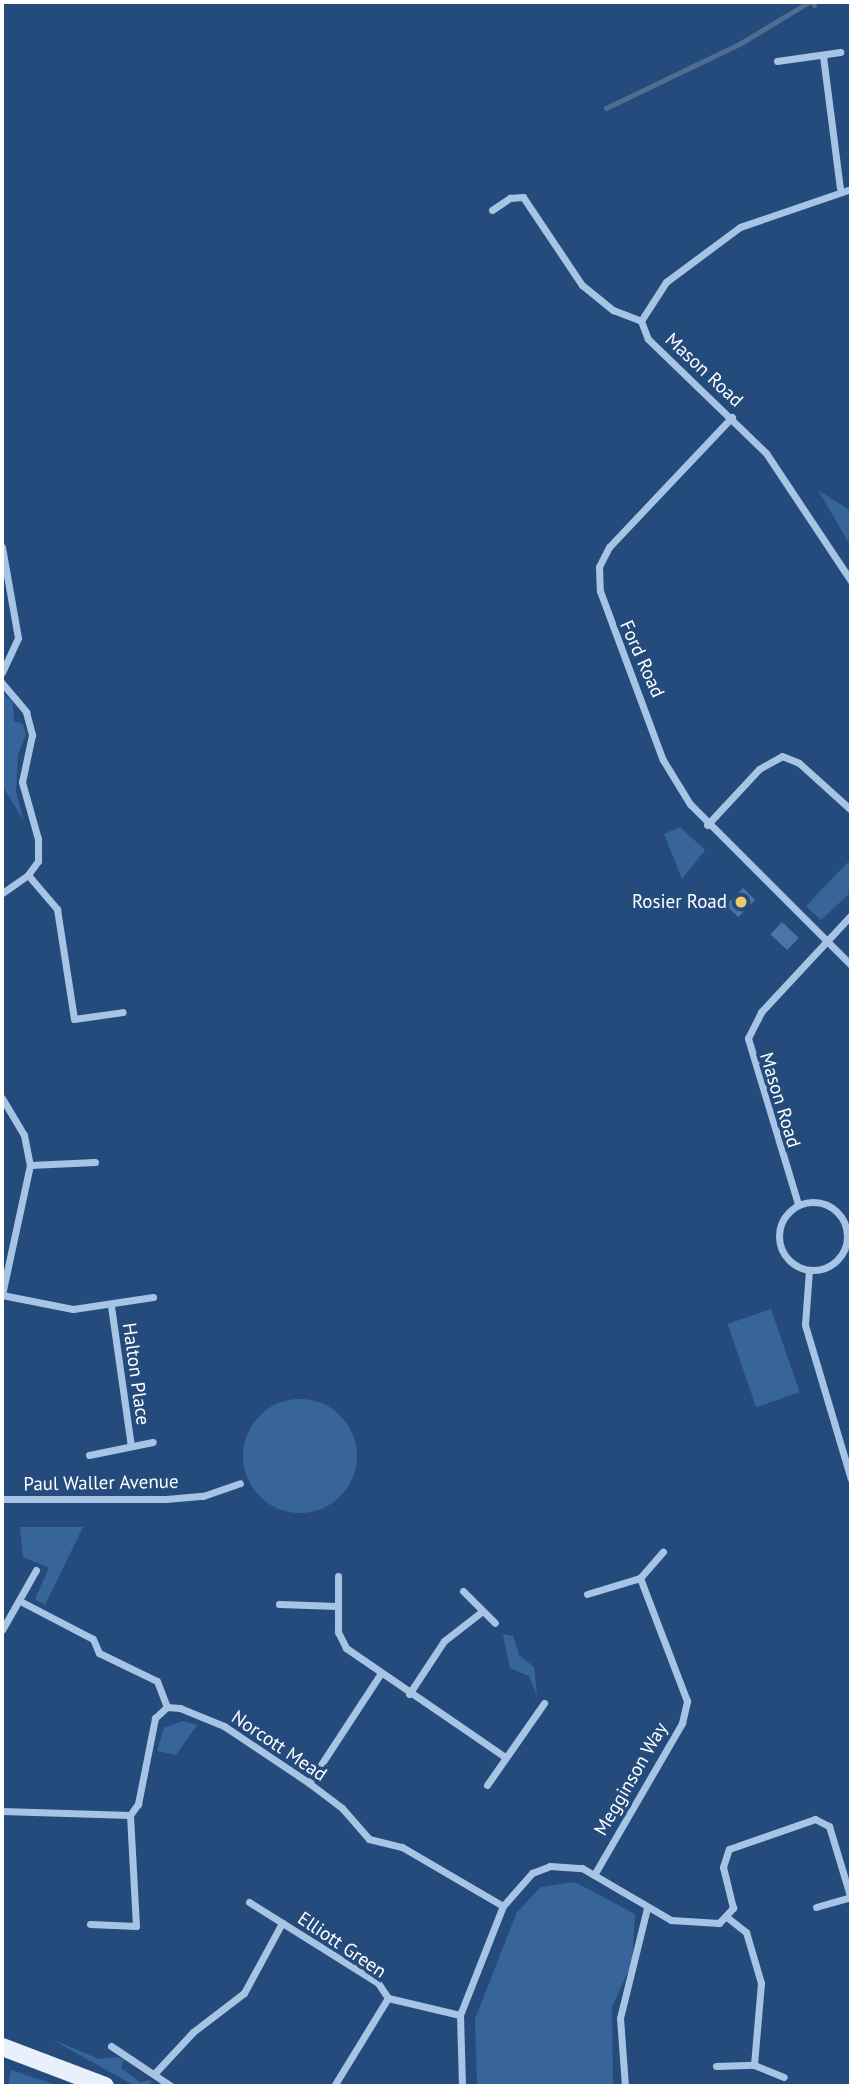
<!DOCTYPE html>
<html>
<head>
<meta charset="utf-8">
<style>
	body { margin:0 }
	#map { position:relative; width:853px; height:2088px; overflow:hidden; background:#244b7b; font-family:"PT Sans",sans-serif }
	div>[style] { position:absolute }
	.green>* { inset:0; background:#386599; transform-origin:0 0 }
	.round { border-radius:50% }
	.stream>* { height:5px; margin:-2.5px; padding:0 2.5px; transform-origin:2.5px; border-radius:2.5px; background:#506d90 }
	.building>* { inset:0; background:#4d75a4; transform-origin:0 0 }
	.street>* { height:7px; margin:-3.5px; padding:0 3.5px; transform-origin:3.5px; border-radius:3.5px; background:#a8c4e5 }
	.street>.ring { margin:-3.5px; padding:0; box-sizing:content-box; background:none; border:7px solid #a8c4e5; border-radius:50% }
	.primary>* { height:18px; margin:-9px; padding:0 9px; transform-origin:9px; border-radius:9px; background:#e8f0fc }
	.dots>* { width:19px; height:19px; translate:-50% -50%; box-sizing:border-box; border:4px solid #244b7b; border-radius:50% }
	span { translate:-50% -50%; white-space:nowrap; text-align:center; line-height:1.15; -webkit-text-stroke:7px #244b7b; paint-order:stroke }
	.street-label { font-size:19px; color:#fff }
	.poi-label { font-size:19px; color:#fff }
	.right { translate:-100% -50%; text-align:right }
	.frame { position:absolute; inset:0; border:4px solid #fff; pointer-events:none }
</style>
</head>
<body>
<div id="map">
	<div class="green">
		<div style="clip-path:polygon(818px 490px,851px 511px,851px 546px,850px 545px)"></div>
		<div style="clip-path:polygon(2px 692px,13px 703px,14px 721px,23px 724px,26px 735px,18px 754px,16px 791px,23px 820px,2px 785px)"></div>
		<div style="clip-path:polygon(680px 827px,705px 850px,682px 879px,664px 834px)"></div>
		<div style="clip-path:polygon(851px 859px,851px 892px,821px 920px,806px 906px)"></div>
		<div style="left:771px;top:1309px;width:88px;height:46px;rotate:71deg"></div>
		<div class="round" style="left:243px;top:1399px;width:114px;height:114px"></div>
		<div style="clip-path:polygon(20px 1527px,83px 1527px,45px 1605px,35px 1599px,49px 1568px,23px 1557px)"></div>
		<div style="clip-path:polygon(503px 1634px,513px 1636px,519px 1655px,534px 1667px,537px 1696px,529px 1676px,510px 1668px)"></div>
		<div style="clip-path:polygon(183px 1721px,197px 1725px,176px 1755px,157px 1751px,164px 1728px)"></div>
		<div style="clip-path:polygon(575px 1882px,635px 1914px,632px 1963px,612px 2007px,613px 2086px,477px 2086px,475px 2019px,517px 1912px,541px 1887px)"></div>
		<div style="clip-path:polygon(51px 2039px,99px 2059px,117px 2057px,124px 2060px,121px 2068px,140px 2082px,152px 2080px,149px 2086px,135px 2086px)"></div>
		<div style="clip-path:polygon(11px 2070px,59px 2086px,8px 2086px)"></div>
	</div>
	<div class="stream">
		<div style="left:813px;top:2px;width:3px;rotate:72deg"></div>
		<div style="left:606px;top:108px;width:150px;rotate:-25.7deg"></div>
		<div style="left:741px;top:43px;width:79px;rotate:-31.1deg"></div>
	</div>
	<div class="building">
		<div style="left:743px;top:888px;width:17px;height:24px;rotate:45deg"></div>
		<div style="left:782px;top:922px;width:23px;height:17px;rotate:43deg"></div>
	</div>
	<div class="street">
		<div style="left:823px;top:56px;width:133px;rotate:82.7deg"></div>
		<div style="left:777px;top:61px;width:64px;rotate:-8.1deg"></div>
		<div style="left:851px;top:189px;width:117px;rotate:161.1deg"></div>
		<div style="left:740px;top:227px;width:92px;rotate:143.4deg"></div>
		<div style="left:666px;top:282px;width:46px;rotate:122.7deg"></div>
		<div style="left:641px;top:321px;width:19px;rotate:69deg"></div>
		<div style="left:648px;top:339px;width:164px;rotate:44deg"></div>
		<div style="left:766px;top:453px;width:154px;rotate:56.4deg"></div>
		<div style="left:492px;top:210px;width:22px;rotate:-34deg"></div>
		<div style="left:510px;top:198px;width:13px;rotate:-4deg"></div>
		<div style="left:523px;top:197px;width:106px;rotate:56.2deg"></div>
		<div style="left:582px;top:285px;width:40px;rotate:39deg"></div>
		<div style="left:613px;top:310px;width:30px;rotate:21deg"></div>
		<div style="left:732px;top:417px;width:179px;rotate:133.4deg"></div>
		<div style="left:609px;top:547px;width:22px;rotate:117deg"></div>
		<div style="left:599px;top:567px;width:24px;rotate:88deg"></div>
		<div style="left:600px;top:591px;width:180px;rotate:69.6deg"></div>
		<div style="left:663px;top:760px;width:52px;rotate:58.5deg"></div>
		<div style="left:690px;top:804px;width:228px;rotate:45deg"></div>
		<div style="left:2px;top:547px;width:92px;rotate:80deg"></div>
		<div style="left:18px;top:638px;width:38px;rotate:115deg"></div>
		<div style="left:2px;top:683px;width:38px;rotate:50deg"></div>
		<div style="left:26px;top:712px;width:24px;rotate:75deg"></div>
		<div style="left:32px;top:735px;width:48px;rotate:102deg"></div>
		<div style="left:22px;top:782px;width:59px;rotate:74.3deg"></div>
		<div style="left:38px;top:839px;width:22px;rotate:90deg"></div>
		<div style="left:38px;top:861px;width:17px;rotate:126deg"></div>
		<div style="left:28px;top:875px;width:32px;rotate:145deg"></div>
		<div style="left:707px;top:825px;width:76px;rotate:-47.1deg"></div>
		<div style="left:759px;top:769px;width:26px;rotate:-29deg"></div>
		<div style="left:782px;top:756px;width:18px;rotate:22deg"></div>
		<div style="left:799px;top:763px;width:70px;rotate:42.1deg"></div>
		<div style="left:28px;top:875px;width:45px;rotate:49.5deg"></div>
		<div style="left:57px;top:909px;width:111px;rotate:81.2deg"></div>
		<div style="left:74px;top:1019px;width:49px;rotate:-8.1deg"></div>
		<div style="left:2px;top:1098px;width:43px;rotate:59.3deg"></div>
		<div style="left:24px;top:1135px;width:31px;rotate:79deg"></div>
		<div style="left:30px;top:1165px;width:133px;rotate:102.2deg"></div>
		<div style="left:2px;top:1295px;width:72px;rotate:11.2deg"></div>
		<div style="left:73px;top:1309px;width:81px;rotate:-8.5deg"></div>
		<div style="left:30px;top:1165px;width:65px;rotate:-2.6deg"></div>
		<div class="ring" style="left:779px;top:1202px;width:61px;height:61px"></div>
		<div style="left:798px;top:1204px;width:173px;rotate:-106.8deg"></div>
		<div style="left:748px;top:1038px;width:29px;rotate:-63deg"></div>
		<div style="left:761px;top:1012px;width:132px;rotate:-47.1deg"></div>
		<div style="left:809px;top:1270px;width:55px;rotate:94.2deg"></div>
		<div style="left:805px;top:1325px;width:161px;rotate:73.4deg"></div>
		<div style="left:111px;top:1306px;width:141px;rotate:81.9deg"></div>
		<div style="left:89px;top:1455px;width:65px;rotate:-11.5deg"></div>
		<div style="left:2px;top:1499px;width:164px"></div>
		<div style="left:166px;top:1499px;width:37px;rotate:-5deg"></div>
		<div style="left:203px;top:1496px;width:39px;rotate:-19deg"></div>
		<div style="left:338px;top:1576px;width:56px;rotate:90deg"></div>
		<div style="left:338px;top:1632px;width:18px;rotate:63deg"></div>
		<div style="left:346px;top:1648px;width:193px;rotate:34.4deg"></div>
		<div style="left:463px;top:1591px;width:45px;rotate:45deg"></div>
		<div style="left:587px;top:1594px;width:55px;rotate:-16.8deg"></div>
		<div style="left:640px;top:1578px;width:35px;rotate:-49deg"></div>
		<div style="left:20px;top:1601px;width:82px;rotate:27.5deg"></div>
		<div style="left:93px;top:1639px;width:15px;rotate:67deg"></div>
		<div style="left:99px;top:1653px;width:64px;rotate:25.8deg"></div>
		<div style="left:157px;top:1681px;width:28px;rotate:69deg"></div>
		<div style="left:279px;top:1604px;width:58px;rotate:2deg"></div>
		<div style="left:2px;top:1630px;width:69px;rotate:-60.5deg"></div>
		<div style="left:409px;top:1694px;width:64px;rotate:-56.6deg"></div>
		<div style="left:444px;top:1641px;width:46px;rotate:-37.9deg"></div>
		<div style="left:309px;top:1783px;width:128px;rotate:-56.8deg"></div>
		<div style="left:487px;top:1785px;width:100px;rotate:-55.2deg"></div>
		<div style="left:2px;top:1811px;width:128px;rotate:1.8deg"></div>
		<div style="left:130px;top:1815px;width:14px;rotate:-54deg"></div>
		<div style="left:138px;top:1804px;width:88px;rotate:-78.8deg"></div>
		<div style="left:155px;top:1718px;width:16px;rotate:-43deg"></div>
		<div style="left:167px;top:1707px;width:13px;rotate:4deg"></div>
		<div style="left:180px;top:1708px;width:48px;rotate:22.2deg"></div>
		<div style="left:224px;top:1726px;width:102px;rotate:33.8deg"></div>
		<div style="left:309px;top:1783px;width:41px;rotate:37.1deg"></div>
		<div style="left:342px;top:1808px;width:41px;rotate:48.9deg"></div>
		<div style="left:369px;top:1839px;width:34px;rotate:14deg"></div>
		<div style="left:402px;top:1847px;width:117px;rotate:30.3deg"></div>
		<div style="left:594px;top:1875px;width:176px;rotate:-59.9deg"></div>
		<div style="left:682px;top:1723px;width:23px;rotate:-77deg"></div>
		<div style="left:687px;top:1701px;width:132px;rotate:-110.9deg"></div>
		<div style="left:249px;top:1902px;width:152px;rotate:32.1deg"></div>
		<div style="left:378px;top:1983px;width:18px;rotate:56deg"></div>
		<div style="left:388px;top:1998px;width:74px;rotate:13.3deg"></div>
		<div style="left:816px;top:1907px;width:36px;rotate:-16deg"></div>
		<div style="left:728px;top:1918px;width:23px;rotate:38deg"></div>
		<div style="left:746px;top:1932px;width:53px;rotate:73.6deg"></div>
		<div style="left:761px;top:1983px;width:82px;rotate:94.9deg"></div>
		<div style="left:90px;top:1924px;width:46px;rotate:2.5deg"></div>
		<div style="left:136px;top:1926px;width:111px;rotate:-93.1deg"></div>
		<div style="left:111px;top:2046px;width:72px;rotate:33.7deg"></div>
		<div style="left:716px;top:2066px;width:38px;rotate:-2deg"></div>
		<div style="left:754px;top:2065px;width:32px;rotate:22deg"></div>
		<div style="left:154px;top:2074px;width:57px;rotate:-47.1deg"></div>
		<div style="left:193px;top:2032px;width:64px;rotate:-37.4deg"></div>
		<div style="left:244px;top:1993px;width:80px;rotate:-61.5deg"></div>
		<div style="left:334px;top:2086px;width:103px;rotate:-58.5deg"></div>
		<div style="left:462px;top:2086px;width:71px;rotate:-91.6deg"></div>
		<div style="left:460px;top:2015px;width:117px;rotate:-68.5deg"></div>
		<div style="left:503px;top:1906px;width:44px;rotate:-48.7deg"></div>
		<div style="left:532px;top:1873px;width:19px;rotate:-21deg"></div>
		<div style="left:550px;top:1866px;width:32px;rotate:4deg"></div>
		<div style="left:582px;top:1868px;width:103px;rotate:30.3deg"></div>
		<div style="left:671px;top:1920px;width:48px;rotate:3.6deg"></div>
		<div style="left:719px;top:1923px;width:21px;rotate:-47deg"></div>
		<div style="left:733px;top:1908px;width:42px;rotate:-103.7deg"></div>
		<div style="left:723px;top:1867px;width:19px;rotate:-72deg"></div>
		<div style="left:729px;top:1849px;width:91px;rotate:-19.2deg"></div>
		<div style="left:815px;top:1819px;width:16px;rotate:27deg"></div>
		<div style="left:829px;top:1826px;width:76px;rotate:73.2deg"></div>
		<div style="left:625px;top:2086px;width:68px;rotate:-94.2deg"></div>
		<div style="left:620px;top:2018px;width:113px;rotate:-76.2deg"></div>
	</div>
	<div class="primary">
		<div style="left:2px;top:2047px;width:110px;rotate:20.7deg"></div>
	</div>
	<div class="dots">
		<div style="left:741px;top:902px;background:#efc86c"></div>
	</div>
	<div class="street-label">
		<span style="left:704px;top:370px;rotate:43deg">Mason Road</span>
		<span style="left:642px;top:659px;rotate:66deg">Ford Road</span>
		<span style="left:780px;top:1100px;rotate:73deg">Mason Road</span>
		<span style="left:136px;top:1374px;rotate:82deg">Halton Place</span>
		<span style="left:101px;top:1483px;rotate:-1deg">Paul Waller Avenue</span>
		<span style="left:279px;top:1746px;rotate:34deg">Norcott Mead</span>
		<span style="left:631px;top:1779px;rotate:-60deg">Megginson Way</span>
		<span style="left:342px;top:1945px;rotate:34deg">Elliott Green</span>
	</div>
	<div class="poi-label">
		<span class="right" style="left:727px;top:902px">Rosier Road</span>
	</div>
	<div class="frame"></div>
</div>
</body>
</html>
